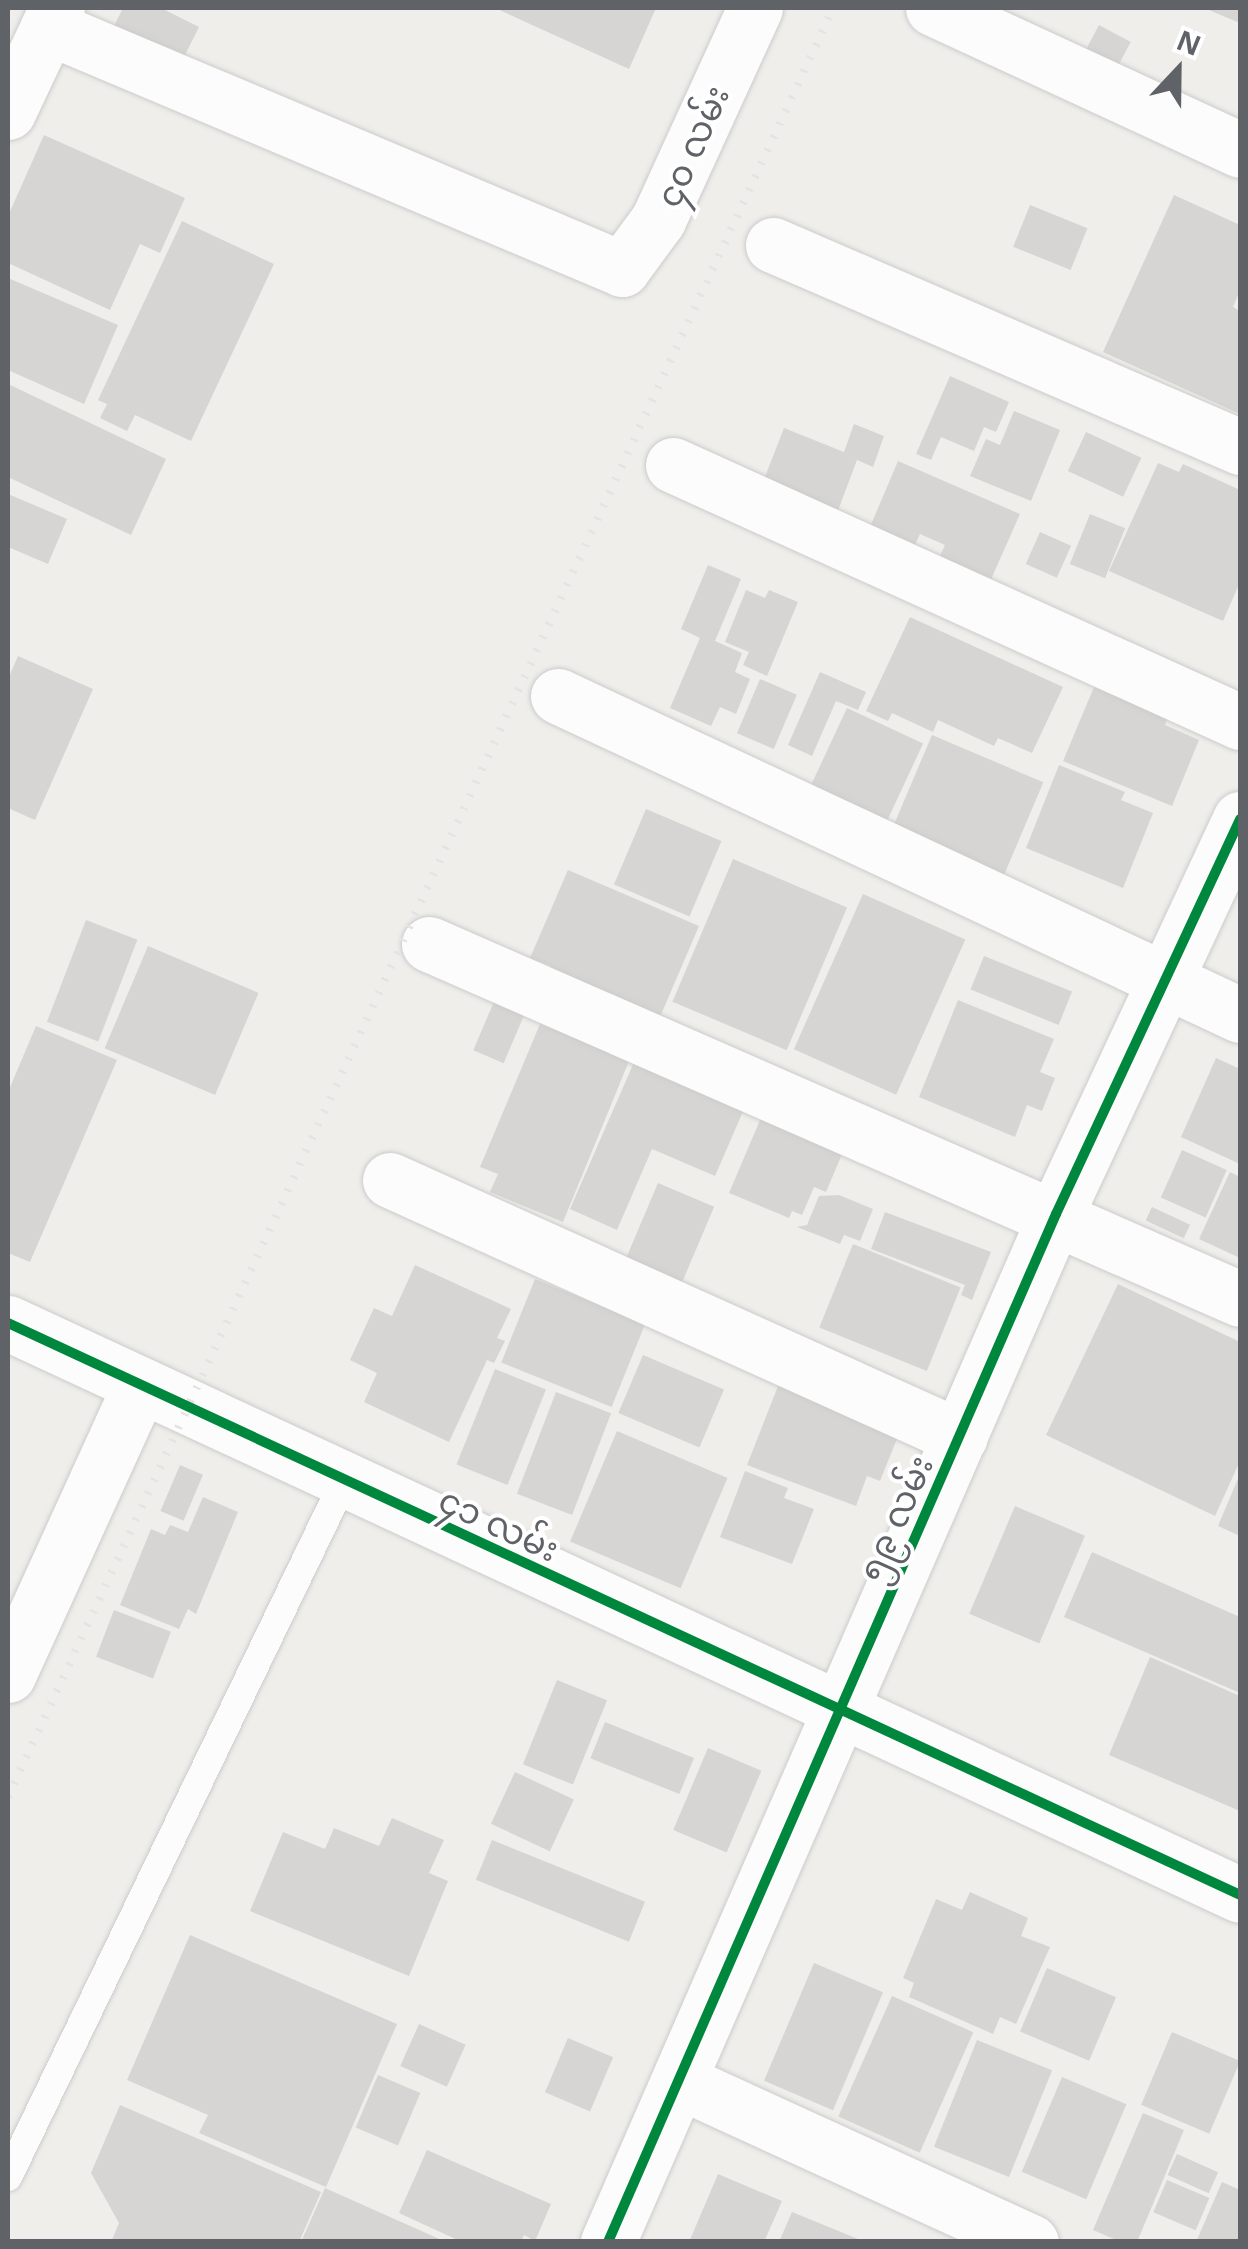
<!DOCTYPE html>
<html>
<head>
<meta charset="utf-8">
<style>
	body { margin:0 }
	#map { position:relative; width:1248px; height:2249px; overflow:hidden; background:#efeeea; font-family:"Open Sans","Noto Sans Myanmar",sans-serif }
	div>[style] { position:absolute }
	.building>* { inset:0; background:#d6d5d3; transform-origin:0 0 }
	.roads { filter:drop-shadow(0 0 2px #cbcccc) drop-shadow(0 0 2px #cbcccc) }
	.lane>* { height:28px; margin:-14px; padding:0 14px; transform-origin:14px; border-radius:14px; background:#fdfcfc }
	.street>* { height:55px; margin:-27.5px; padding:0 27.5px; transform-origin:27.5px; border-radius:27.5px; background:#fdfcfc }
	.rail>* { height:8px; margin-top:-4px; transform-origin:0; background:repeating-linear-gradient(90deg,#e4e4e4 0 2.5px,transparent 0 14.5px) }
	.cycleway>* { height:10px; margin:-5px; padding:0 5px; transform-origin:5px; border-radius:5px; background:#00873e }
	span { translate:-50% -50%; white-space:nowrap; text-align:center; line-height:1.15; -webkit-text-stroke:8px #fff; paint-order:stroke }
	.street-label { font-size:35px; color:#5f6368 }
	.frame { position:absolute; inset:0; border:10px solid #5f6368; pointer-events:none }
	.north { position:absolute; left:1128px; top:20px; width:100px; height:100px; -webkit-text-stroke:8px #fff; paint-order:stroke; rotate:22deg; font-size:28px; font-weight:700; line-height:40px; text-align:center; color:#5f6368 }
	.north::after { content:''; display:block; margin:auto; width:35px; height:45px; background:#5f6368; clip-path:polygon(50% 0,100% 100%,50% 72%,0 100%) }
</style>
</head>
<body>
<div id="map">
	<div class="building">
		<div style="clip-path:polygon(123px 8px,161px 8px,199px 27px,182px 61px,114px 26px)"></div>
		<div style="clip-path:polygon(495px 8px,656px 8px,629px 69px)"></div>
		<div style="clip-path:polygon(1204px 8px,1240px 8px,1240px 23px)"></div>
		<div style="left:1099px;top:25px;width:36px;height:35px;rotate:28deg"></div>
		<div style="clip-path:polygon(44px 135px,185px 198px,160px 253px,140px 244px,110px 310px,8px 263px,8px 216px)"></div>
		<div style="clip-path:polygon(1174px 195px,1240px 225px,1240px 290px,1233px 307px,1240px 311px,1240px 414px,1103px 352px)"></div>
		<div style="left:1030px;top:205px;width:62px;height:45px;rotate:22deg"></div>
		<div style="clip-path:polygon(182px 221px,274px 264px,191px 441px,135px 415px,127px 431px,100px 418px,107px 404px,98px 400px)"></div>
		<div style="clip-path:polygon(8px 278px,118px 325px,84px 404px,8px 370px)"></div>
		<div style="clip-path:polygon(950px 376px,1009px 402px,996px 432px,984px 427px,974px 451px,941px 437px,931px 460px,916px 454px)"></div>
		<div style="clip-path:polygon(8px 384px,166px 459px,131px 535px,8px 477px)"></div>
		<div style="clip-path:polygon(1014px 411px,1060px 430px,1031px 501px,970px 476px,986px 439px,1000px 445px)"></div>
		<div style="clip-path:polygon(854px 424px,884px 436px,873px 467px,857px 460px,831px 529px,756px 500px,784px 428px,844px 452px)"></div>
		<div style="left:1086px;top:432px;width:61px;height:43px;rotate:25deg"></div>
		<div style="clip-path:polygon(898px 461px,1020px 514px,985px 593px,933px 571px,945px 545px,920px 534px,911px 554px,867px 534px)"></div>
		<div style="clip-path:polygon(1158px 463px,1179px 472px,1183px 464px,1240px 490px,1240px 582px,1223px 621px,1109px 571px)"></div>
		<div style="clip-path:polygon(8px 494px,67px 519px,48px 564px,8px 547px)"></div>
		<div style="left:1090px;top:514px;width:38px;height:54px;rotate:22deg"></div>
		<div style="left:1040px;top:532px;width:34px;height:35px;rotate:24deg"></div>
		<div style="clip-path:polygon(708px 565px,741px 579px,715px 641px,742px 653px,735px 672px,750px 679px,736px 714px,720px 707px,711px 726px,670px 708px,700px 638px,681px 629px)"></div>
		<div style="clip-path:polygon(746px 590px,765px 598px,769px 590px,798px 602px,767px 676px,743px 665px,749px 652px,725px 642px)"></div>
		<div style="clip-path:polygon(910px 617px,1063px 687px,1032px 753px,998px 738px,994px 746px,938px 720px,933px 732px,892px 713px,888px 721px,866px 711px)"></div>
		<div style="clip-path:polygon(18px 656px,93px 689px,35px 820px,8px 808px,8px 679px)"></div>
		<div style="clip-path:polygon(820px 672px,866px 692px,858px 710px,836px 701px,812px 756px,788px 745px)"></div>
		<div style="left:760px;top:679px;width:40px;height:59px;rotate:23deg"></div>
		<div style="clip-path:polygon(1094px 687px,1168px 716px,1165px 725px,1199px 740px,1172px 806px,1063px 761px)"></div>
		<div style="left:847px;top:708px;width:84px;height:85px;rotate:25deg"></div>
		<div style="left:932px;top:735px;width:121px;height:103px;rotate:23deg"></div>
		<div style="clip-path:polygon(1059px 765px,1125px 792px,1121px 800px,1153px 813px,1123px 888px,1026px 848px)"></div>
		<div style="left:646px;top:809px;width:82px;height:82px;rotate:23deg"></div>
		<div style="left:733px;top:859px;width:124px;height:155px;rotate:23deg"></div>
		<div style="clip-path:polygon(568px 870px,699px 926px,654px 1031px,543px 985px,551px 966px,530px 958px)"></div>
		<div style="left:863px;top:894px;width:112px;height:170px;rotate:24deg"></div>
		<div style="left:86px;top:920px;width:55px;height:109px;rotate:21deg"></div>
		<div style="left:148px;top:946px;width:120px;height:111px;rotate:23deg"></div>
		<div style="left:984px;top:956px;width:95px;height:36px;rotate:22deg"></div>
		<div style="left:501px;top:985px;width:33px;height:71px;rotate:23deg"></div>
		<div style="clip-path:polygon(958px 1000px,1054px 1039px,1040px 1072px,1055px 1078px,1042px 1111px,1027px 1105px,1015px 1137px,919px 1097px)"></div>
		<div style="clip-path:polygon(540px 1024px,629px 1061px,563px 1222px,490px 1192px,498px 1174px,480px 1167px)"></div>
		<div style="clip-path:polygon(36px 1026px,117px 1060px,30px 1262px,8px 1253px,8px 1092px)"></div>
		<div style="clip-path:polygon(638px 1053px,748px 1100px,715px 1176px,652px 1149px,617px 1230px,570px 1209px)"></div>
		<div style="clip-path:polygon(1216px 1058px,1240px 1069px,1240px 1164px,1181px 1137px)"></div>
		<div style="clip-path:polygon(763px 1113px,845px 1147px,826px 1192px,814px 1187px,802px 1215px,792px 1211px,789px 1218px,729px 1193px)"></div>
		<div style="left:1182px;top:1150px;width:49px;height:52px;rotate:24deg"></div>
		<div style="clip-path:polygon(1230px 1172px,1240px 1177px,1240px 1258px,1199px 1239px)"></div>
		<div style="left:658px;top:1183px;width:61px;height:82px;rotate:23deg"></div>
		<div style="clip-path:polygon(839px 1195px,873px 1209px,860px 1241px,844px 1235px,840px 1244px,797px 1227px,807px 1225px,819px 1196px)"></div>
		<div style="left:1152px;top:1207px;width:42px;height:15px;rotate:25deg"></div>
		<div style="clip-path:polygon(885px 1212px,991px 1252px,972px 1300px,961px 1295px,965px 1285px,871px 1249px)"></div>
		<div style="left:853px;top:1244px;width:116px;height:90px;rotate:22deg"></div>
		<div style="clip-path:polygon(415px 1265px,511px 1309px,497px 1338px,505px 1341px,494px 1363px,487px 1360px,449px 1442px,364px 1402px,377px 1373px,350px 1360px,374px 1308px,392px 1316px)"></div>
		<div style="left:535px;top:1279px;width:119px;height:90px;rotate:22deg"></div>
		<div style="clip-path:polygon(1118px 1284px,1240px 1342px,1240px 1461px,1215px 1516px,1046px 1435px)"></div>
		<div style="left:643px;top:1355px;width:88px;height:63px;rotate:23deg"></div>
		<div style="left:495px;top:1369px;width:55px;height:103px;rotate:22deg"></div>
		<div style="clip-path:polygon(782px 1376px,899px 1434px,880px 1481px,867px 1476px,856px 1506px,747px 1465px)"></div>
		<div style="left:556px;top:1392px;width:59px;height:109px;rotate:21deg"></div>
		<div style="left:617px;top:1431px;width:120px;height:120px;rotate:23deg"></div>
		<div style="left:180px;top:1465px;width:25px;height:50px;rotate:23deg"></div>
		<div style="clip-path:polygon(745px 1471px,788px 1488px,784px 1498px,814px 1509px,792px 1564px,720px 1537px)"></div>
		<div style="clip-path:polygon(1240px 1474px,1240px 1536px,1218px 1526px)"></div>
		<div style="clip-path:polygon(203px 1497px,238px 1512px,196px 1614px,188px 1609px,179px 1629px,120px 1605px,151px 1529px,165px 1535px,170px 1525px,188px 1532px)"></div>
		<div style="left:1015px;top:1506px;width:76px;height:117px;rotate:23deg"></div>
		<div style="clip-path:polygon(1092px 1552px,1240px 1617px,1240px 1693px,1064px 1617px)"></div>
		<div style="left:114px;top:1610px;width:61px;height:50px;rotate:21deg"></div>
		<div style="clip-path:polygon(1150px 1657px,1240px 1696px,1240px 1811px,1109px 1755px)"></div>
		<div style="left:557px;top:1680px;width:54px;height:91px;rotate:22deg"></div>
		<div style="left:605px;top:1722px;width:96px;height:39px;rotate:22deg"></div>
		<div style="left:708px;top:1748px;width:58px;height:89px;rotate:23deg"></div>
		<div style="left:515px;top:1772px;width:65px;height:57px;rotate:25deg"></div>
		<div style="clip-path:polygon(392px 1818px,444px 1840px,429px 1873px,448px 1881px,409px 1976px,250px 1911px,283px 1832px,325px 1849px,334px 1828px,379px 1846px)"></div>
		<div style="left:492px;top:1840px;width:165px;height:43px;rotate:22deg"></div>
		<div style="clip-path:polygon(970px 1892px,1028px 1918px,1021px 1936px,1050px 1947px,1016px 2024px,1000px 2017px,993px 2034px,909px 1997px,914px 1983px,903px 1978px,936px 1899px,962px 1910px)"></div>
		<div style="clip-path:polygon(190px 1935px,397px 2024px,326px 2187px,199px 2133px,208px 2115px,127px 2080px)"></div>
		<div style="left:814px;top:1963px;width:75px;height:128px;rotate:23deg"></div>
		<div style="left:1047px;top:1968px;width:75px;height:69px;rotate:23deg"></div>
		<div style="left:892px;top:1996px;width:89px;height:132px;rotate:24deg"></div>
		<div style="left:419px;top:2024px;width:51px;height:46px;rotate:24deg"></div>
		<div style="left:1172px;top:2032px;width:74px;height:79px;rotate:23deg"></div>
		<div style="left:568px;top:2038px;width:49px;height:59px;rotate:23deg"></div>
		<div style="left:977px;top:2040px;width:81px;height:115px;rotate:22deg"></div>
		<div style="left:378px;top:2075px;width:46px;height:57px;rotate:23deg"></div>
		<div style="left:1062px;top:2077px;width:70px;height:103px;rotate:23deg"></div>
		<div style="clip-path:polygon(120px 2105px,321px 2192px,299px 2242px,111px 2242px,119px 2223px,91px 2173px)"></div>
		<div style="clip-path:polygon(1143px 2113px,1184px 2130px,1137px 2242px,1121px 2242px,1093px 2230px)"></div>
		<div style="clip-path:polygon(427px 2150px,551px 2204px,535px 2241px,524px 2235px,521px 2242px,462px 2242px,399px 2213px)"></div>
		<div style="left:1177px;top:2154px;width:45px;height:23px;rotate:24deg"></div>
		<div style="clip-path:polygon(718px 2174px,782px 2201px,764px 2242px,689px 2242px)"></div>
		<div style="left:1167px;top:2180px;width:46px;height:35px;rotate:23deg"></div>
		<div style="clip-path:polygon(1222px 2182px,1240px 2190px,1240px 2242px,1196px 2242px)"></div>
		<div style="clip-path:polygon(325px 2188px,446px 2242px,301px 2242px)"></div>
		<div style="clip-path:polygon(792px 2212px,863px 2241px,863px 2242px,779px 2242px)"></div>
	</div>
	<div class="roads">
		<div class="lane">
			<div style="left:8px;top:2177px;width:773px;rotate:-64.23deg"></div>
		</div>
		<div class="street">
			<div style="left:933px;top:8px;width:338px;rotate:24.8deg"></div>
			<div style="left:48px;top:27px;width:623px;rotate:22.86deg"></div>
			<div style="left:622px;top:269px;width:61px;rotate:-53.7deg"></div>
			<div style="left:658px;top:220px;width:233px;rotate:-65.4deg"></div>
			<div style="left:8px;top:112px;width:115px;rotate:-64.8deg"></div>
			<div style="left:773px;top:245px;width:509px;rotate:23.39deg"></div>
			<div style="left:673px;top:465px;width:623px;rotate:24.38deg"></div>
			<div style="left:558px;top:696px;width:753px;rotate:25.07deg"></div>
			<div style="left:429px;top:944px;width:885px;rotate:23.64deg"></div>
			<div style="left:390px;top:1180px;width:625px;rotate:24.27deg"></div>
			<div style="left:8px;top:1323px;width:1358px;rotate:24.9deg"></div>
			<div style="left:8px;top:1675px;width:319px;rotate:-65.5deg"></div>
			<div style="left:679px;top:2081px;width:387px;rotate:24.6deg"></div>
			<div style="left:608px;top:2242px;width:1121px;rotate:-66.45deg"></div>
			<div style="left:1056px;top:1214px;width:436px;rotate:-65deg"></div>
		</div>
	</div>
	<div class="rail">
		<div style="left:8px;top:1797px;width:1970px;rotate:-65.24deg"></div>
	</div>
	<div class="cycleway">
		<div style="left:8px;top:1323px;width:1358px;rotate:24.9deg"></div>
		<div style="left:608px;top:2242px;width:1121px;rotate:-66.45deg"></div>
		<div style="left:1056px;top:1214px;width:436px;rotate:-65deg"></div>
	</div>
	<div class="street-label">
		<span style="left:692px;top:146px;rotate:-66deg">၄၀ လမ်း</span>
		<span style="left:895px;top:1518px;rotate:-66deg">၅၉ လမ်း</span>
		<span style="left:499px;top:1524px;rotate:25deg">၄၁ လမ်း</span>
	</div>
	<div class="frame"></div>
	<div class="north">N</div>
</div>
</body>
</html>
